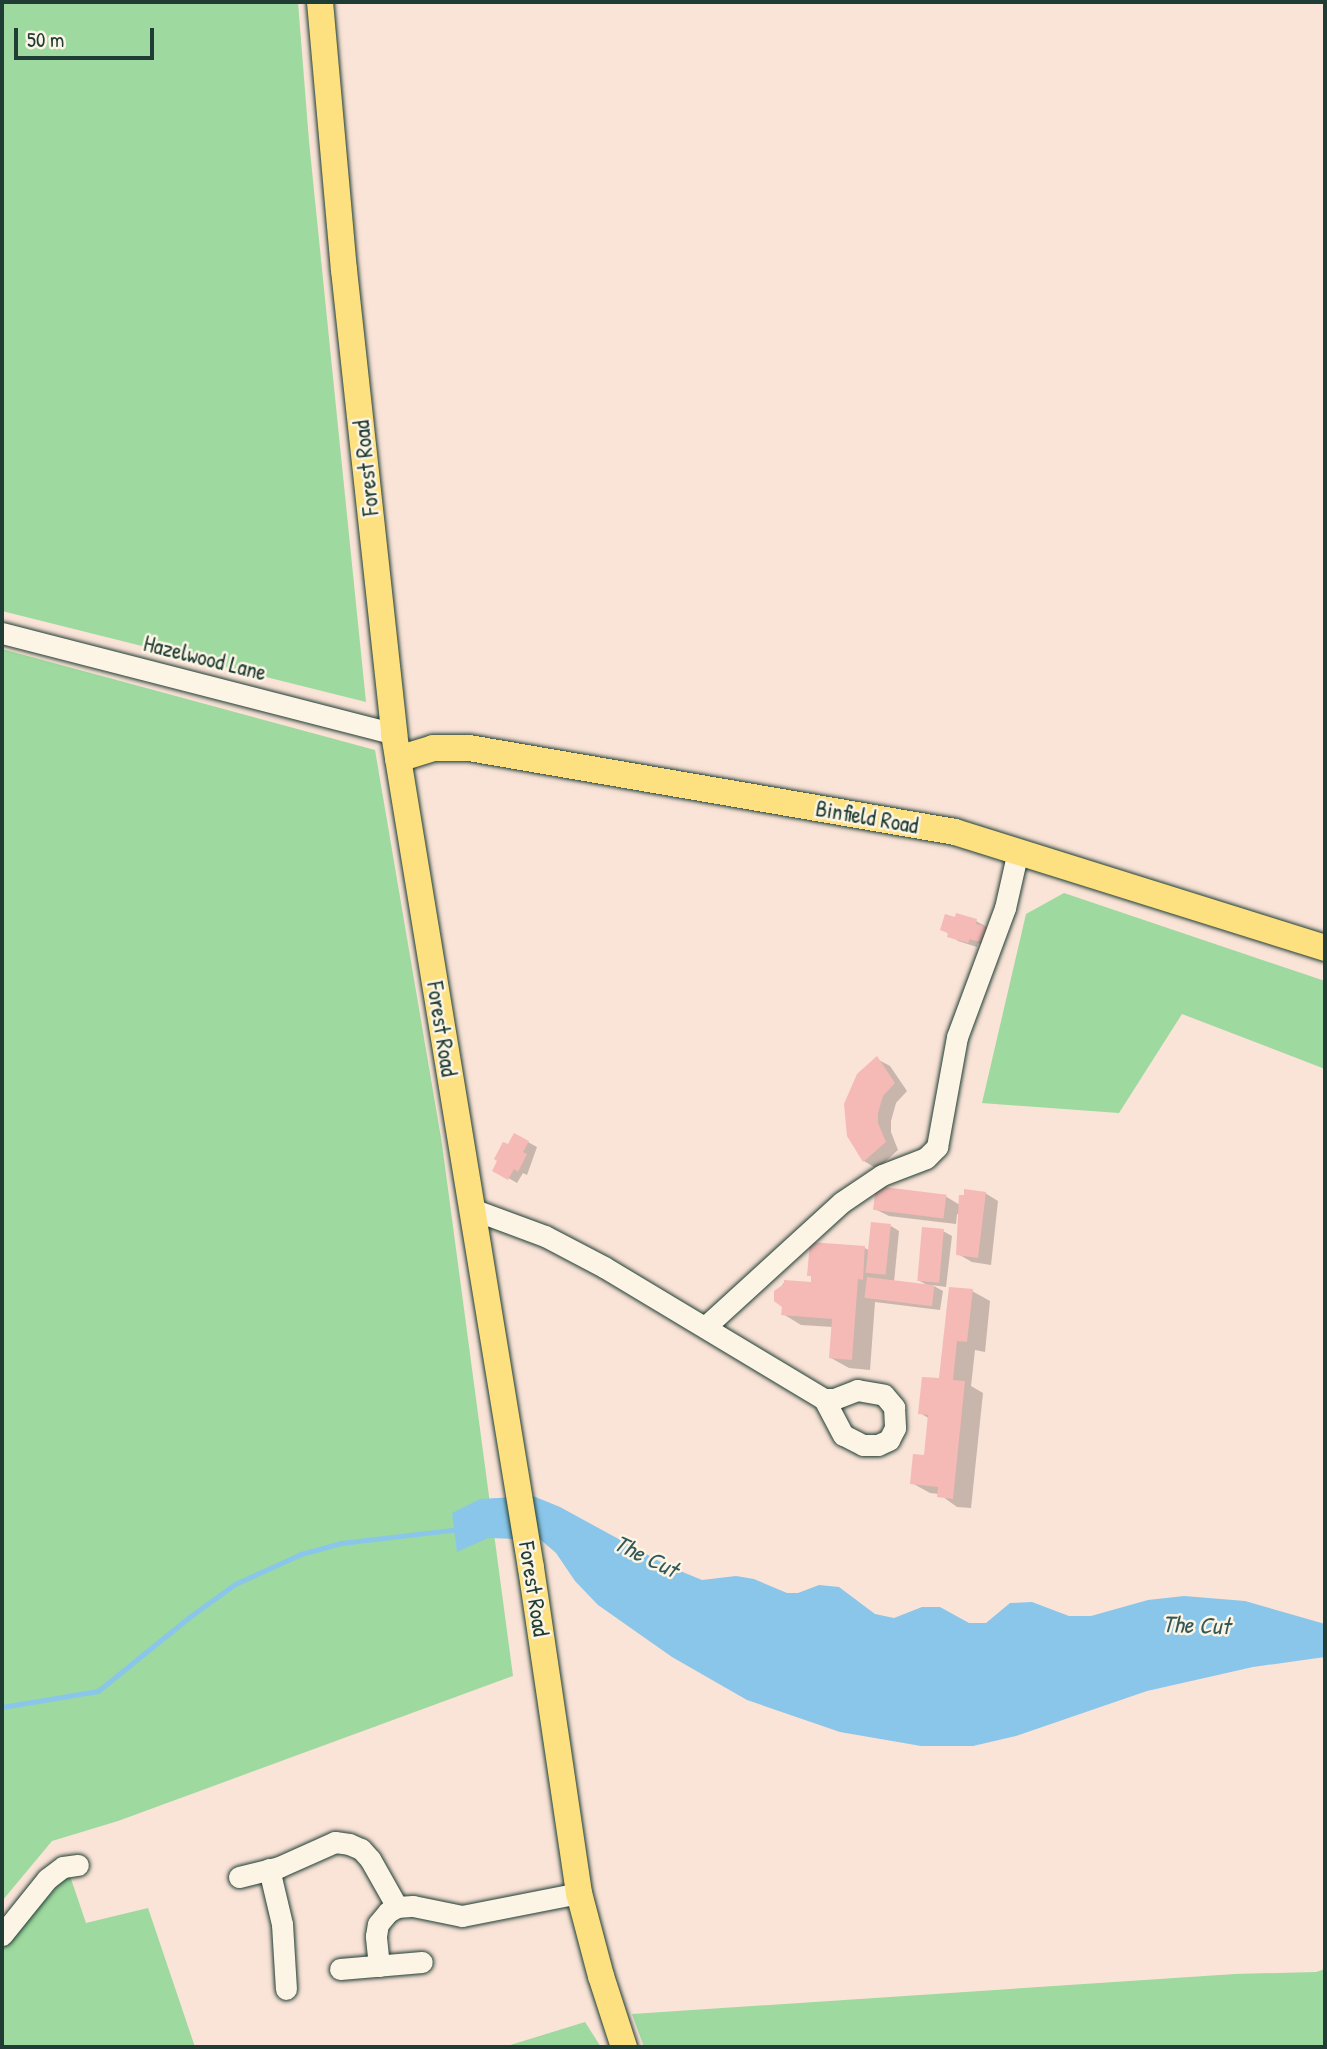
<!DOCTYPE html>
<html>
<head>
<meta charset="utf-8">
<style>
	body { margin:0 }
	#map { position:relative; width:1327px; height:2049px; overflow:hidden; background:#fae3d7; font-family:"Patrick Hand",sans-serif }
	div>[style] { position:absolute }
	.green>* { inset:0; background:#9ed99f }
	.water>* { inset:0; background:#8ac6ea }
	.shadow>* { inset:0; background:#0003 }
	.stream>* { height:5px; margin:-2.5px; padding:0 2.5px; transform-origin:2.5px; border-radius:2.5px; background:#8ac6ea }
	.building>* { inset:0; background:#f5b9b6; transform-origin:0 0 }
	.roads { filter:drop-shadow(0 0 2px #1f3d34) drop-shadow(0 0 2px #1f3d34) }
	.minor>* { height:21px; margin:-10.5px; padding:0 10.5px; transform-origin:10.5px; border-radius:10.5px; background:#fcf5e5 }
	.major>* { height:26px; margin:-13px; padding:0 13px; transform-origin:13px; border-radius:13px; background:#fde080 }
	span { translate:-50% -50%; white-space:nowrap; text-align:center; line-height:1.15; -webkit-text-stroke:5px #fcf5e5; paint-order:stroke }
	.street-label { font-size:23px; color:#1f3d34 }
	.water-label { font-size:24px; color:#345858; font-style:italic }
	.frame { position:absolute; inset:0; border:4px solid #1f3d34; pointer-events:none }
	.scale { position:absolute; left:14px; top:28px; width:140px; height:32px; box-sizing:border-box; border:4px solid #1f3d34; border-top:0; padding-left:9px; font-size:21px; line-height:24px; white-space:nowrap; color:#1f3d34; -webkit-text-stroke:5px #fcf5e5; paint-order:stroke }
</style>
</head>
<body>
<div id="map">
	<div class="green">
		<div style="clip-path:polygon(2px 2px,298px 2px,309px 141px,366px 702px,2px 611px)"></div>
		<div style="clip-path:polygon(2px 649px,375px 750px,442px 1144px,513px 1676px,118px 1821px,52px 1841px,2px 1901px)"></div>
		<div style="clip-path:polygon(1064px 893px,1325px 981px,1325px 1069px,1182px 1014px,1119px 1113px,982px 1103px,1026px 914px)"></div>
		<div style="clip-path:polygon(69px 1873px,86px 1923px,148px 1908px,195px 2047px,2px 2047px,2px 1949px)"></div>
		<div style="clip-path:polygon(1325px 1969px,1325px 2047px,644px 2047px,632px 2014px,1235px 1974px,1316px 1972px)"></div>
		<div style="clip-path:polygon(585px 2022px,601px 2047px,504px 2047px)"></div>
	</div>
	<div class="water">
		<div style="clip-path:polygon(533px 1496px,560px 1507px,668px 1566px,702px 1580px,736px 1576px,754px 1579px,787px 1593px,798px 1593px,819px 1585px,839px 1587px,875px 1614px,894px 1618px,922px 1607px,940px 1607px,969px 1623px,986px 1623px,1010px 1603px,1032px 1602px,1069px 1616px,1091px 1616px,1148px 1600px,1184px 1596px,1245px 1601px,1325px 1624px,1325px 1657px,1253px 1667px,1147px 1691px,1016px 1736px,973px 1746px,921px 1746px,840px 1732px,747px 1700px,672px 1657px,598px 1605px,575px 1581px,556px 1553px,541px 1540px,488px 1538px,457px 1552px,452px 1513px,480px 1499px)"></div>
	</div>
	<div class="shadow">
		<div style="clip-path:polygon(976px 921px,985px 926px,992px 947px,978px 943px,977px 947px,958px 941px,942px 929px)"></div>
		<div style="clip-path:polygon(877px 1059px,890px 1066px,907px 1091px,896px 1103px,891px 1121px,891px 1132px,898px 1150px,877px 1169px,864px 1161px)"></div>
		<div style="clip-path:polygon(515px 1135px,537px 1147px,527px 1175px,523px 1173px,517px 1183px,495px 1170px)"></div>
		<div style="clip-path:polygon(985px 1193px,998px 1201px,991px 1265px,972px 1262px,958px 1254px,960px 1215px,957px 1214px,956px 1224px,889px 1216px,875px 1209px,945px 1196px,960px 1205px)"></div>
		<div style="clip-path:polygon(891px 1226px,899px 1231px,894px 1282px,929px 1286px,918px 1280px,943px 1231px,952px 1236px,946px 1287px,932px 1285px,943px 1291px,940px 1310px,875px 1302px,870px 1370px,849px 1368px,831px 1358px,833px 1327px,801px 1325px,783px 1314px,784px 1306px,775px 1296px,785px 1281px,812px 1283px,865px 1248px,870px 1251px)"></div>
		<div style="clip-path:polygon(972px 1291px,990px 1301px,985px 1352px,975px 1350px,971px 1386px,983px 1393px,971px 1508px,957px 1507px,939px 1494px,930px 1493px,912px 1483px,926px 1457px,930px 1419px,920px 1413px,941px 1380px)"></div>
	</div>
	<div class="stream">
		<div style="left:2px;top:1707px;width:97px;rotate:-9.5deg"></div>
		<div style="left:98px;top:1691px;width:116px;rotate:-39deg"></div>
		<div style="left:188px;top:1618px;width:58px;rotate:-35.9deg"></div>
		<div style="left:235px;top:1584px;width:72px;rotate:-24.4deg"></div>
		<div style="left:301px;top:1554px;width:41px;rotate:-15.4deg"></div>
		<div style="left:341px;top:1543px;width:121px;rotate:-6.7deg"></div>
	</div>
	<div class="building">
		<div style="clip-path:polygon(956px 913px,977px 919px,976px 924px,988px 927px,983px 943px,970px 939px,968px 943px,947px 937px,948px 933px,940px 930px,945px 914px,955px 917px)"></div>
		<div style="clip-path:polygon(877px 1056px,895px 1083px,883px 1096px,878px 1113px,878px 1123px,886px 1142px,863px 1162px,847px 1136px,844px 1104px,857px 1074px)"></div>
		<div style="clip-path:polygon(514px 1133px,529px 1141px,523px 1152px,527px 1154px,518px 1172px,514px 1169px,508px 1180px,492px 1171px,497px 1161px,494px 1159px,503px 1142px,508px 1144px)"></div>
		<div style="left:876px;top:1186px;width:71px;height:24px;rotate:7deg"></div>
		<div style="clip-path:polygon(964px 1189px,986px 1192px,978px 1258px,956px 1255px,959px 1195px,964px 1195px)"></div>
		<div style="left:871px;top:1222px;width:20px;height:51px;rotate:6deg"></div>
		<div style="left:922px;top:1227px;width:22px;height:54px;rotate:5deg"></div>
		<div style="clip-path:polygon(810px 1242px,865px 1246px,863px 1280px,858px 1279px,852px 1360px,829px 1358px,832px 1319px,781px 1315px,782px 1307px,774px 1301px,774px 1291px,784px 1284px,784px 1280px,811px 1282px,811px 1276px,807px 1276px)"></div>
		<div style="left:867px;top:1277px;width:68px;height:21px;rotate:7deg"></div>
		<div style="clip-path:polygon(949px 1287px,973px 1289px,967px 1342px,957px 1341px,953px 1380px,965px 1381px,953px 1499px,937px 1497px,938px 1487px,910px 1484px,913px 1454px,924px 1455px,928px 1415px,918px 1414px,922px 1377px,939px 1378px)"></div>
	</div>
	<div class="roads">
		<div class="minor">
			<div style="left:2px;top:633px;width:405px;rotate:14.4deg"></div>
			<div style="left:472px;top:1209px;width:78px;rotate:20.3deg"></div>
			<div style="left:545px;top:1236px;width:67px;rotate:27.7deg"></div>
			<div style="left:604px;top:1267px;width:257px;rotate:31deg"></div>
			<div style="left:824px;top:1399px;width:10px"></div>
			<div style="left:834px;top:1399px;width:25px;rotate:-21deg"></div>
			<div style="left:857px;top:1390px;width:27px;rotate:10deg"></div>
			<div style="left:884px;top:1395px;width:16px;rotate:50deg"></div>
			<div style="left:894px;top:1407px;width:21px;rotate:87deg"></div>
			<div style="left:895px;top:1428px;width:13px;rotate:117deg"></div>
			<div style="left:889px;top:1440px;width:12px;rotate:156deg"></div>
			<div style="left:878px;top:1445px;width:15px;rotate:180deg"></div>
			<div style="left:863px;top:1445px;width:22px;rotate:-153deg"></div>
			<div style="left:843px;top:1435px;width:41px;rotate:-117.8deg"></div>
			<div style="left:705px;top:1327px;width:185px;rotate:-42.4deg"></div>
			<div style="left:842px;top:1202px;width:48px;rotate:-34deg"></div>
			<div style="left:882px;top:1175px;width:47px;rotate:-21.1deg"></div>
			<div style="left:926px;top:1158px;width:16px;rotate:-45deg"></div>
			<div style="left:937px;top:1147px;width:112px;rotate:-79.7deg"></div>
			<div style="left:957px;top:1037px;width:138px;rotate:-69.6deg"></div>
			<div style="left:1005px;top:908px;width:58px;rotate:-77.2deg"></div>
			<div style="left:269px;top:1869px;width:57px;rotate:76.7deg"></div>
			<div style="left:282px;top:1924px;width:65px;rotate:86.5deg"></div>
			<div style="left:239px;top:1877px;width:41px;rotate:-14deg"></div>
			<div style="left:279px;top:1867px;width:61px;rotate:-24.1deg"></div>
			<div style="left:335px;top:1842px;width:14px;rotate:8deg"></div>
			<div style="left:349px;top:1844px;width:13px;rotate:23deg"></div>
			<div style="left:361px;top:1849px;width:13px;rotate:48deg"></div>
			<div style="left:370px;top:1859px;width:55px;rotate:60.6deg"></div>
			<div style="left:2px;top:1935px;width:72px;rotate:-51.2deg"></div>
			<div style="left:47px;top:1879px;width:20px;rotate:-37deg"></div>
			<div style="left:63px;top:1867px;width:15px;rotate:-8deg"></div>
			<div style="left:379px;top:1966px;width:30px;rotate:-96deg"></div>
			<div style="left:376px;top:1936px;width:12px;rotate:-81deg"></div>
			<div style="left:378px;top:1924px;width:16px;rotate:-50deg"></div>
			<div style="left:388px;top:1912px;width:10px;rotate:-29deg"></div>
			<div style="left:397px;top:1907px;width:16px;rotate:-4deg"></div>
			<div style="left:413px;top:1906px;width:50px;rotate:11.5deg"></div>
			<div style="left:462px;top:1916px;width:119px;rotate:-11.1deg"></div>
			<div style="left:340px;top:1969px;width:82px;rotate:-4.9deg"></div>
		</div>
		<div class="major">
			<div style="left:320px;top:2px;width:269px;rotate:84.9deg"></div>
			<div style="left:344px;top:270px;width:467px;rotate:83.8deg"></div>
			<div style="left:394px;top:734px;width:845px;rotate:80.67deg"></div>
			<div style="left:531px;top:1568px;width:329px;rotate:81.6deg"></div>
			<div style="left:579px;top:1893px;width:86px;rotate:75.2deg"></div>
			<div style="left:601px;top:1976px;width:75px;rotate:72.1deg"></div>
			<div style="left:398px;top:759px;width:37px;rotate:-17deg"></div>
			<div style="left:433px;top:748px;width:36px"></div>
			<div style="left:469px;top:748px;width:493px;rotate:9.8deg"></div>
			<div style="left:955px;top:832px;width:388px;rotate:17.4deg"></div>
		</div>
	</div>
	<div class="street-label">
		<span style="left:366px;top:468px;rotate:-96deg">Forest Road</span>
		<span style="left:205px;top:658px;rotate:14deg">Hazelwood Lane</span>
		<span style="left:867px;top:817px;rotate:10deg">Binfield Road</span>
		<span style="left:442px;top:1029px;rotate:81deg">Forest Road</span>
		<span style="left:534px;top:1589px;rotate:81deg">Forest Road</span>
	</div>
	<div class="water-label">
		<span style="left:646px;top:1556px;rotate:26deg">The Cut</span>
		<span style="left:1196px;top:1625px;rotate:2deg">The Cut</span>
	</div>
	<div class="frame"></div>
	<div class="scale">50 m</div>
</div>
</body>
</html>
